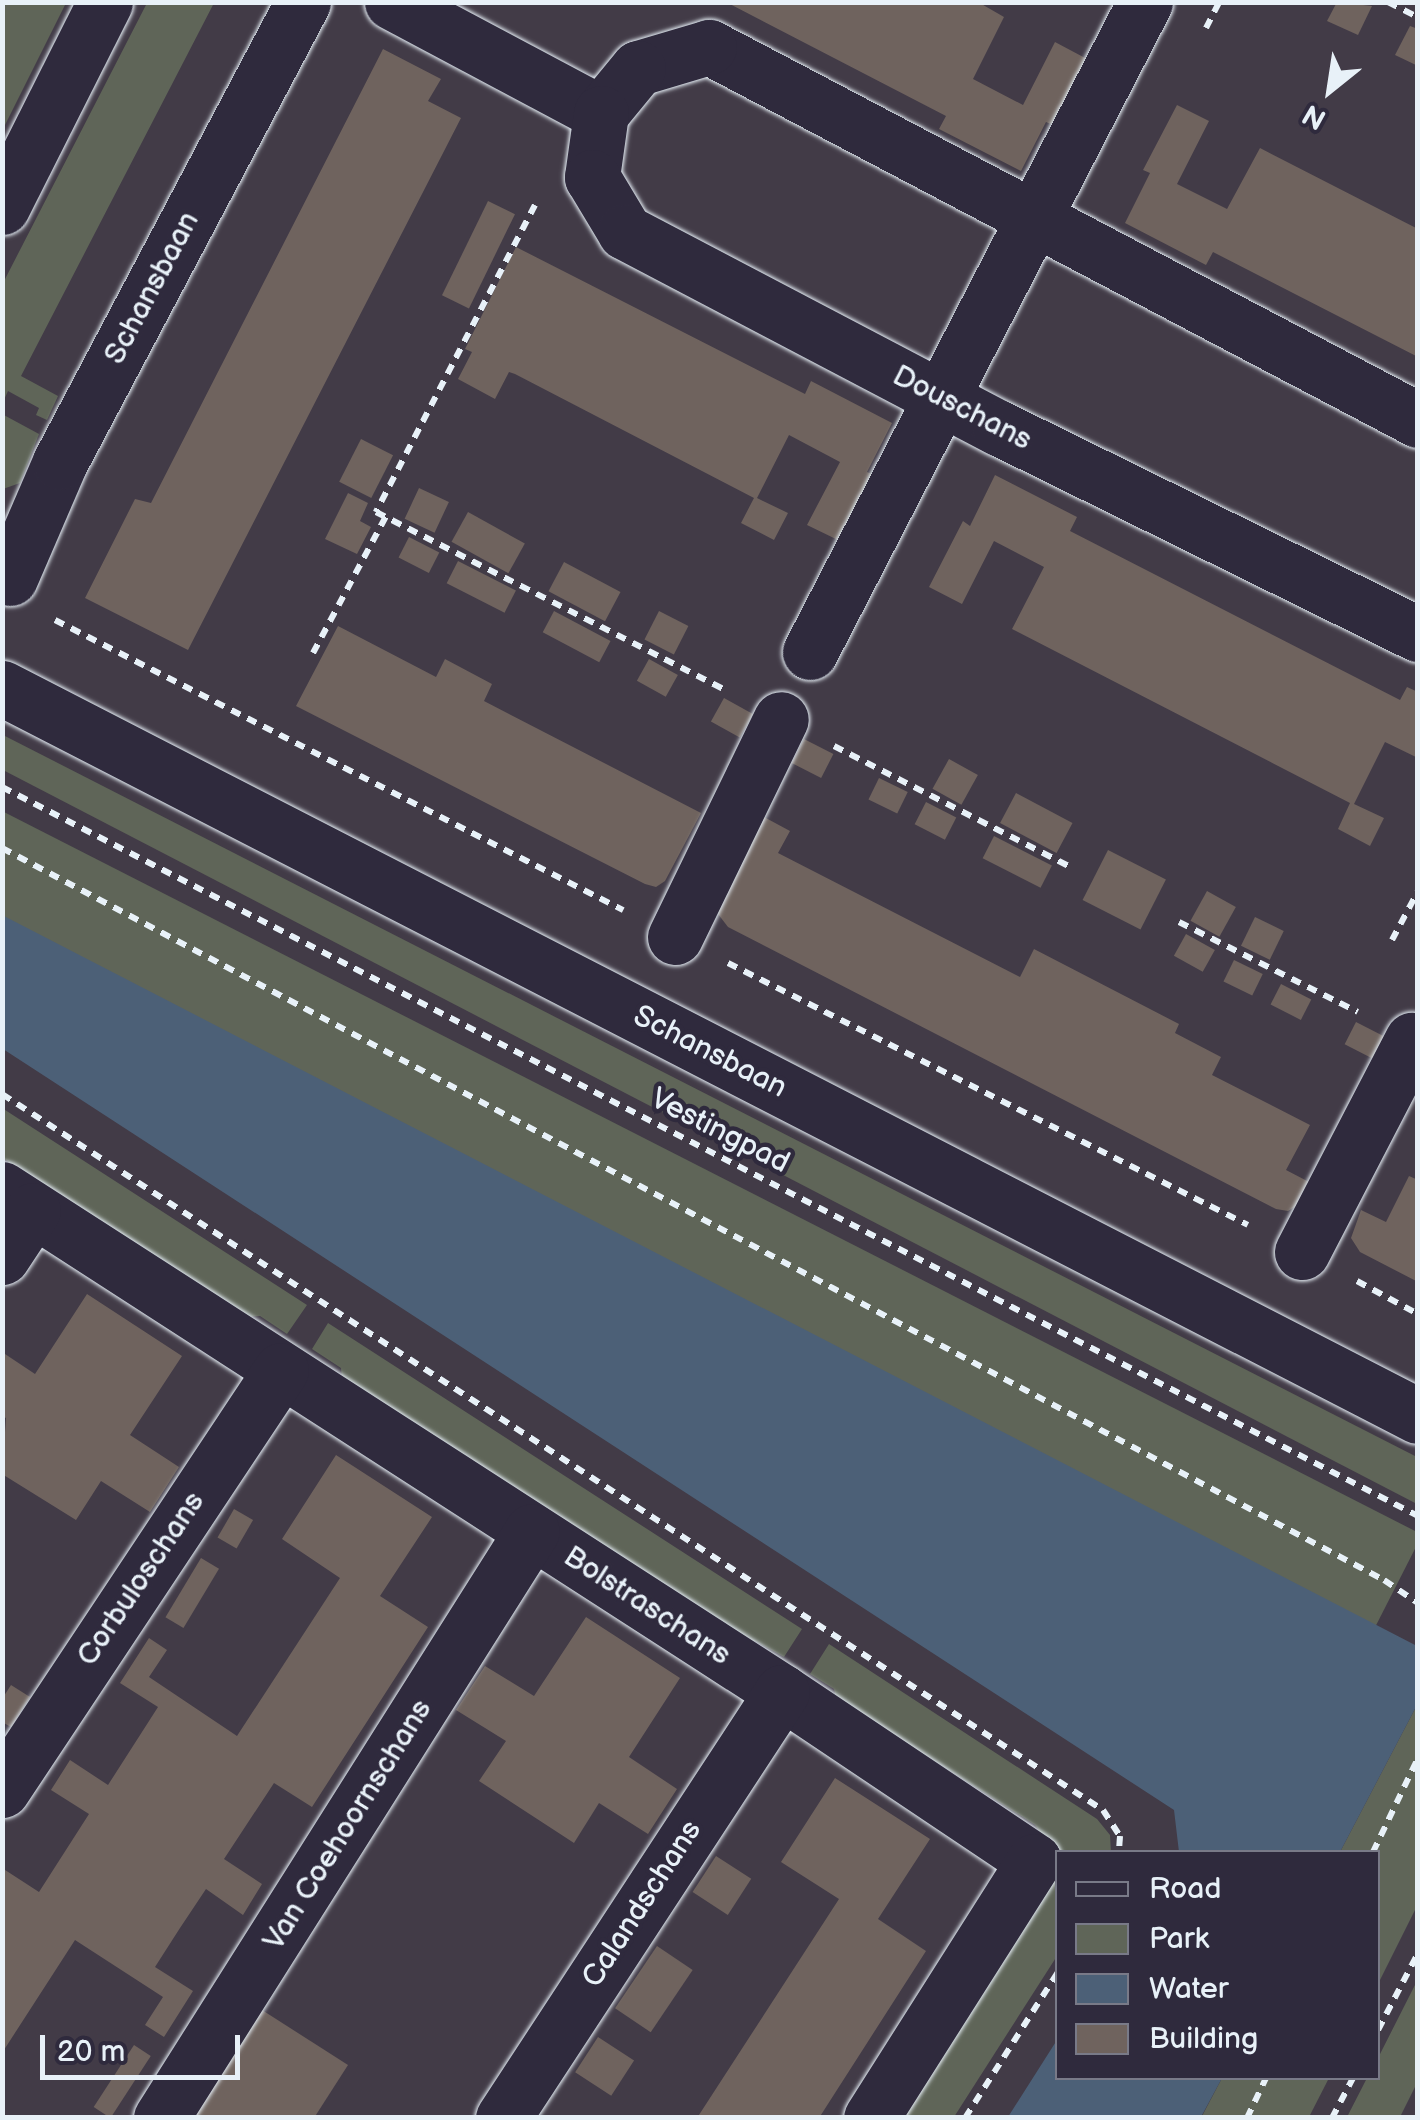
<!DOCTYPE html>
<html>
<head>
<meta charset="utf-8">
<style>
	body { margin:0 }
	#map { position:relative; width:1420px; height:2120px; overflow:hidden; background:#423b47; font-family:"Balsamiq Sans",sans-serif }
	div>[style] { position:absolute }
	.green>* { inset:0; background:#5f6558; transform-origin:0 0 }
	.water>* { inset:0; background:#4c6077 }
	.building>* { inset:0; background:#6f635e; transform-origin:0 0 }
	.path>* { height:6px; margin-top:-3px; transform-origin:0; background:repeating-linear-gradient(90deg,#e8f1f8 0 10px,transparent 0 18px) }
	.roads { filter:drop-shadow(0 0 2px #e8f1f8) drop-shadow(0 0 2px #e8f1f8) }
	.minor>* { height:55px; margin:-27.5px; padding:0 27.5px; transform-origin:27.5px; border-radius:27.5px; background:#2f2a3d }
	span { translate:-50% -50%; white-space:nowrap; text-align:center; line-height:1.15; -webkit-text-stroke:9px #2f2a3d; paint-order:stroke }
	.street-label { font-size:30px; color:#e8f1f8 }
	.frame { position:absolute; inset:0; border:5px solid #e8f1f8; pointer-events:none }
	.legend { position:absolute; left:1055px; top:1850px; width:325px; height:230px; box-sizing:border-box; background:#2f2a3d; border:2px solid #797a88; margin:0; padding:12px 18px; list-style:none; font-size:30px; color:#e8f1f8 }
	.legend li { display:flex; align-items:center; gap:20px; height:50px }
	.legend b { width:50px; border:2px solid #797a88 }
	.north { position:absolute; left:1280px; top:40px; width:100px; height:100px; -webkit-text-stroke:8px #2f2a3d; paint-order:stroke; rotate:210deg; font-size:28px; font-weight:700; line-height:40px; text-align:center; color:#e8f1f8 }
	.north::after { content:''; display:block; margin:auto; width:35px; height:45px; background:#e8f1f8; clip-path:polygon(50% 0,100% 100%,50% 72%,0 100%) }
	.scale { position:absolute; left:40px; top:2035px; width:200px; height:45px; box-sizing:border-box; border:5px solid #e8f1f8; border-top:0; padding-left:12px; font-size:30px; line-height:35px; white-space:nowrap; color:#e8f1f8; -webkit-text-stroke:8px #2f2a3d; paint-order:stroke }
</style>
</head>
<body>
<div id="map">
	<div class="green">
		<div style="clip-path:polygon(6px 3px,66px 3px,3px 129px,2px 10px)"></div>
		<div style="clip-path:polygon(147px 3px,214px 3px,21px 376px,58px 396px,47px 420px,36px 415px,39px 408px,8px 391px,3px 402px,3px 283px)"></div>
		<div style="clip-path:polygon(2px 414px,39px 434px,20px 483px,3px 489px)"></div>
		<div style="clip-path:polygon(3px 735px,1417px 1457px,1417px 1504px,3px 770px)"></div>
		<div style="left:2px;top:811px;width:1594px;height:104px;rotate:27deg"></div>
		<div style="clip-path:polygon(2px 1108px,307px 1305px,287px 1334px,260px 1316px,248px 1317px,3px 1158px)"></div>
		<div style="clip-path:polygon(328px 1323px,802px 1629px,784px 1657px,755px 1641px,744px 1642px,342px 1379px,341px 1368px,312px 1349px)"></div>
		<div style="clip-path:polygon(829px 1644px,1097px 1819px,1110px 1835px,1111px 1852px,1058px 1852px,1057px 1956px,954px 2117px,902px 2117px,1051px 1847px,1035px 1825px,836px 1698px,834px 1689px,810px 1674px)"></div>
		<div style="clip-path:polygon(1417px 1705px,1417px 1906px,1378px 1984px,1378px 1852px,1340px 1852px)"></div>
		<div style="clip-path:polygon(1417px 1981px,1417px 2083px,1400px 2117px,1347px 2117px,1367px 2078px,1378px 2078px,1378px 2058px)"></div>
		<div style="clip-path:polygon(1222px 2078px,1329px 2078px,1309px 2117px,1201px 2118px)"></div>
	</div>
	<div class="water">
		<div style="clip-path:polygon(2px 915px,1417px 1646px,1417px 1705px,1340px 1852px,1179px 1852px,1174px 1810px,3px 1049px)"></div>
		<div style="clip-path:polygon(1057px 2040px,1058px 2078px,1222px 2078px,1201px 2117px,1008px 2117px)"></div>
	</div>
	<div class="building">
		<div style="clip-path:polygon(726px 2px,978px 2px,1004px 17px,973px 79px,1023px 105px,1055px 42px,1087px 59px,1053px 125px,1046px 122px,1021px 171px,939px 129px,946px 116px)"></div>
		<div style="clip-path:polygon(1337px 2px,1372px 6px,1358px 35px,1327px 21px)"></div>
		<div style="clip-path:polygon(1410px 26px,1418px 29px,1418px 66px,1395px 55px)"></div>
		<div style="clip-path:polygon(383px 49px,441px 79px,428px 101px,461px 118px,188px 650px,85px 598px,135px 499px,151px 503px)"></div>
		<div style="clip-path:polygon(1177px 105px,1209px 121px,1177px 184px,1227px 209px,1260px 148px,1418px 229px,1418px 357px,1213px 252px,1206px 265px,1125px 223px,1150px 173px,1143px 170px)"></div>
		<div style="left:488px;top:201px;width:30px;height:105px;rotate:26deg"></div>
		<div style="clip-path:polygon(516px 247px,805px 394px,811px 381px,892px 423px,867px 472px,874px 475px,840px 541px,807px 525px,840px 462px,789px 435px,757px 498px,788px 513px,774px 540px,741px 523px,754px 498px,515px 374px,509px 372px,495px 399px,458px 379px,472px 352px,465px 349px)"></div>
		<div style="left:361px;top:439px;width:36px;height:48px;rotate:27deg"></div>
		<div style="clip-path:polygon(995px 475px,1077px 517px,1070px 531px,1400px 700px,1407px 687px,1418px 692px,1418px 758px,1385px 742px,1354px 804px,1384px 818px,1370px 846px,1338px 829px,1350px 803px,1012px 629px,1044px 567px,994px 541px,962px 604px,929px 587px,963px 521px,970px 526px)"></div>
		<div style="left:419px;top:488px;width:33px;height:34px;rotate:25deg"></div>
		<div style="clip-path:polygon(348px 493px,368px 503px,360px 521px,371px 527px,357px 554px,325px 539px)"></div>
		<div style="left:468px;top:512px;width:65px;height:34px;rotate:29deg"></div>
		<div style="left:409px;top:537px;width:34px;height:23px;rotate:27deg"></div>
		<div style="left:458px;top:561px;width:65px;height:25px;rotate:27deg"></div>
		<div style="left:564px;top:562px;width:64px;height:33px;rotate:28deg"></div>
		<div style="left:554px;top:611px;width:64px;height:24px;rotate:28deg"></div>
		<div style="left:659px;top:611px;width:33px;height:32px;rotate:27deg"></div>
		<div style="clip-path:polygon(338px 626px,436px 677px,445px 659px,492px 684px,484px 701px,701px 813px,665px 881px,656px 887px,645px 884px,296px 706px)"></div>
		<div style="left:649px;top:659px;width:33px;height:25px;rotate:29deg"></div>
		<div style="left:724px;top:698px;width:33px;height:27px;rotate:29deg"></div>
		<div style="left:804px;top:739px;width:33px;height:27px;rotate:27deg"></div>
		<div style="left:949px;top:759px;width:33px;height:34px;rotate:29deg"></div>
		<div style="left:879px;top:778px;width:32px;height:24px;rotate:26deg"></div>
		<div style="left:1016px;top:793px;width:64px;height:34px;rotate:28deg"></div>
		<div style="left:926px;top:802px;width:34px;height:25px;rotate:27deg"></div>
		<div style="clip-path:polygon(764px 817px,790px 831px,778px 853px,1020px 977px,1034px 949px,1179px 1024px,1175px 1033px,1221px 1057px,1212px 1075px,1310px 1125px,1286px 1170px,1311px 1183px,1298px 1205px,1288px 1211px,1276px 1209px,728px 927px,718px 914px,720px 903px)"></div>
		<div style="left:994px;top:836px;width:65px;height:25px;rotate:27deg"></div>
		<div style="left:1108px;top:850px;width:65px;height:56px;rotate:27deg"></div>
		<div style="left:1207px;top:891px;width:33px;height:34px;rotate:29deg"></div>
		<div style="left:1255px;top:917px;width:32px;height:32px;rotate:26deg"></div>
		<div style="left:1186px;top:934px;width:33px;height:25px;rotate:29deg"></div>
		<div style="left:1234px;top:960px;width:32px;height:24px;rotate:26deg"></div>
		<div style="left:1281px;top:984px;width:34px;height:23px;rotate:27deg"></div>
		<div style="left:1356px;top:1022px;width:34px;height:25px;rotate:27deg"></div>
		<div style="clip-path:polygon(1409px 1176px,1418px 1180px,1418px 1282px,1360px 1252px,1351px 1238px,1361px 1210px,1386px 1222px)"></div>
		<div style="clip-path:polygon(87px 1294px,182px 1356px,130px 1435px,179px 1467px,150px 1512px,101px 1481px,76px 1520px,2px 1474px,6px 1418px,2px 1416px,2px 1352px,35px 1374px)"></div>
		<div style="clip-path:polygon(336px 1455px,432px 1517px,380px 1596px,428px 1627px,312px 1807px,274px 1783px,224px 1859px,262px 1884px,243px 1915px,206px 1889px,180px 1928px,155px 1967px,193px 1991px,164px 2037px,145px 2025px,163px 1997px,75px 1940px,2px 2053px,2px 1868px,39px 1892px,89px 1814px,51px 1790px,70px 1760px,108px 1785px,158px 1707px,120px 1683px,149px 1638px,167px 1650px,149px 1677px,237px 1736px,340px 1578px,282px 1539px)"></div>
		<div style="left:234px;top:1509px;width:22px;height:33px;rotate:30deg"></div>
		<div style="left:201px;top:1558px;width:21px;height:69px;rotate:31deg"></div>
		<div style="clip-path:polygon(586px 1617px,680px 1678px,629px 1757px,677px 1789px,648px 1834px,599px 1803px,574px 1843px,479px 1781px,506px 1741px,456px 1710px,485px 1666px,534px 1696px)"></div>
		<div style="clip-path:polygon(11px 1685px,30px 1697px,11px 1727px,2px 1722px,2px 1699px)"></div>
		<div style="clip-path:polygon(835px 1778px,930px 1839px,878px 1919px,926px 1951px,819px 2118px,697px 2118px,839px 1899px,781px 1862px)"></div>
		<div style="left:716px;top:1856px;width:42px;height:43px;rotate:33deg"></div>
		<div style="left:657px;top:1946px;width:43px;height:75px;rotate:34deg"></div>
		<div style="clip-path:polygon(262px 2010px,348px 2065px,314px 2118px,193px 2118px)"></div>
		<div style="left:598px;top:2037px;width:43px;height:42px;rotate:33deg"></div>
		<div style="left:134px;top:2045px;width:20px;height:74px;rotate:33deg"></div>
	</div>
	<div class="path">
		<div style="left:1388px;top:2px;width:34px;rotate:27deg"></div>
		<div style="left:1206px;top:28px;width:29px;rotate:-63deg"></div>
		<div style="left:535px;top:205px;width:346px;rotate:117.4deg"></div>
		<div style="left:376px;top:512px;width:392px;rotate:27deg"></div>
		<div style="left:55px;top:620px;width:638px;rotate:27.05deg"></div>
		<div style="left:313px;top:653px;width:155px;rotate:-61.9deg"></div>
		<div style="left:834px;top:746px;width:264px;rotate:27.1deg"></div>
		<div style="left:2px;top:787px;width:1593px;rotate:27.24deg"></div>
		<div style="left:2px;top:848px;width:1564px;rotate:27.91deg"></div>
		<div style="left:1384px;top:1580px;width:41px;rotate:34.1deg"></div>
		<div style="left:1179px;top:922px;width:200px;rotate:26.7deg"></div>
		<div style="left:1392px;top:940px;width:55px;rotate:-62deg"></div>
		<div style="left:728px;top:963px;width:582px;rotate:26.74deg"></div>
		<div style="left:2px;top:1094px;width:1313px;rotate:33.04deg"></div>
		<div style="left:1103px;top:1810px;width:31px;rotate:57deg"></div>
		<div style="left:1120px;top:1836px;width:16px;rotate:94deg"></div>
		<div style="left:1357px;top:1281px;width:69px;rotate:28.4deg"></div>
		<div style="left:1373px;top:1852px;width:104px;rotate:-64.4deg"></div>
		<div style="left:1378px;top:2030px;width:87px;rotate:-62.5deg"></div>
		<div style="left:965px;top:2118px;width:173px;rotate:-57.5deg"></div>
		<div style="left:1247px;top:2118px;width:44px;rotate:-64.6deg"></div>
		<div style="left:1332px;top:2118px;width:45px;rotate:-62.3deg"></div>
	</div>
	<div class="roads">
		<div class="minor">
			<div style="left:392px;top:2px;width:237px;rotate:28deg"></div>
			<div style="left:2px;top:207px;width:229px;rotate:-63.3deg"></div>
			<div style="left:1418px;top:420px;width:801px;rotate:-152.25deg"></div>
			<div style="left:709px;top:47px;width:74px;rotate:163.5deg"></div>
			<div style="left:638px;top:68px;width:58px;rotate:129.4deg"></div>
			<div style="left:601px;top:113px;width:65px;rotate:98deg"></div>
			<div style="left:592px;top:177px;width:64px;rotate:59deg"></div>
			<div style="left:625px;top:232px;width:422px;rotate:27.7deg"></div>
			<div style="left:999px;top:428px;width:467px;rotate:26.2deg"></div>
			<div style="left:10px;top:578px;width:126px;rotate:-66.7deg"></div>
			<div style="left:60px;top:462px;width:520px;rotate:-62.15deg"></div>
			<div style="left:810px;top:652px;width:731px;rotate:-62.73deg"></div>
			<div style="left:2px;top:688px;width:1592px;rotate:27.21deg"></div>
			<div style="left:675px;top:937px;width:242px;rotate:-64.1deg"></div>
			<div style="left:2px;top:1189px;width:928px;rotate:32.82deg"></div>
			<div style="left:782px;top:1692px;width:303px;rotate:33.8deg"></div>
			<div style="left:1034px;top:1861px;width:304px;rotate:122.4deg"></div>
			<div style="left:1302px;top:1252px;width:239px;rotate:-62.6deg"></div>
			<div style="left:2px;top:1257px;width:56px;rotate:-56.6deg"></div>
			<div style="left:2px;top:1790px;width:504px;rotate:-56.4deg"></div>
			<div style="left:161px;top:2118px;width:694px;rotate:-57.71deg"></div>
			<div style="left:503px;top:2118px;width:509px;rotate:-56.78deg"></div>
		</div>
	</div>
	<div class="street-label">
		<span style="left:152px;top:288px;rotate:-62deg">Schansbaan</span>
		<span style="left:962px;top:408px;rotate:27deg">Douschans</span>
		<span style="left:710px;top:1052px;rotate:27deg">Schansbaan</span>
		<span style="left:720px;top:1131px;rotate:27deg">Vestingpad</span>
		<span style="left:141px;top:1579px;rotate:-56deg">Corbuloschans</span>
		<span style="left:647px;top:1606px;rotate:33deg">Bolstraschans</span>
		<span style="left:348px;top:1825px;rotate:-58deg">Van Coehoornschans</span>
		<span style="left:642px;top:1904px;rotate:-57deg">Calandschans</span>
	</div>
	<div class="frame"></div>
	<ul class="legend">
	<li><b style="height:12px;background:#2f2a3d"></b>Road</li>
	<li><b style="height:28px;background:#5f6558"></b>Park</li>
	<li><b style="height:28px;background:#4c6077"></b>Water</li>
	<li><b style="height:28px;background:#6f635e"></b>Building</li>
	</ul>
	<div class="north">N</div>
	<div class="scale">20 m</div>
</div>
</body>
</html>
